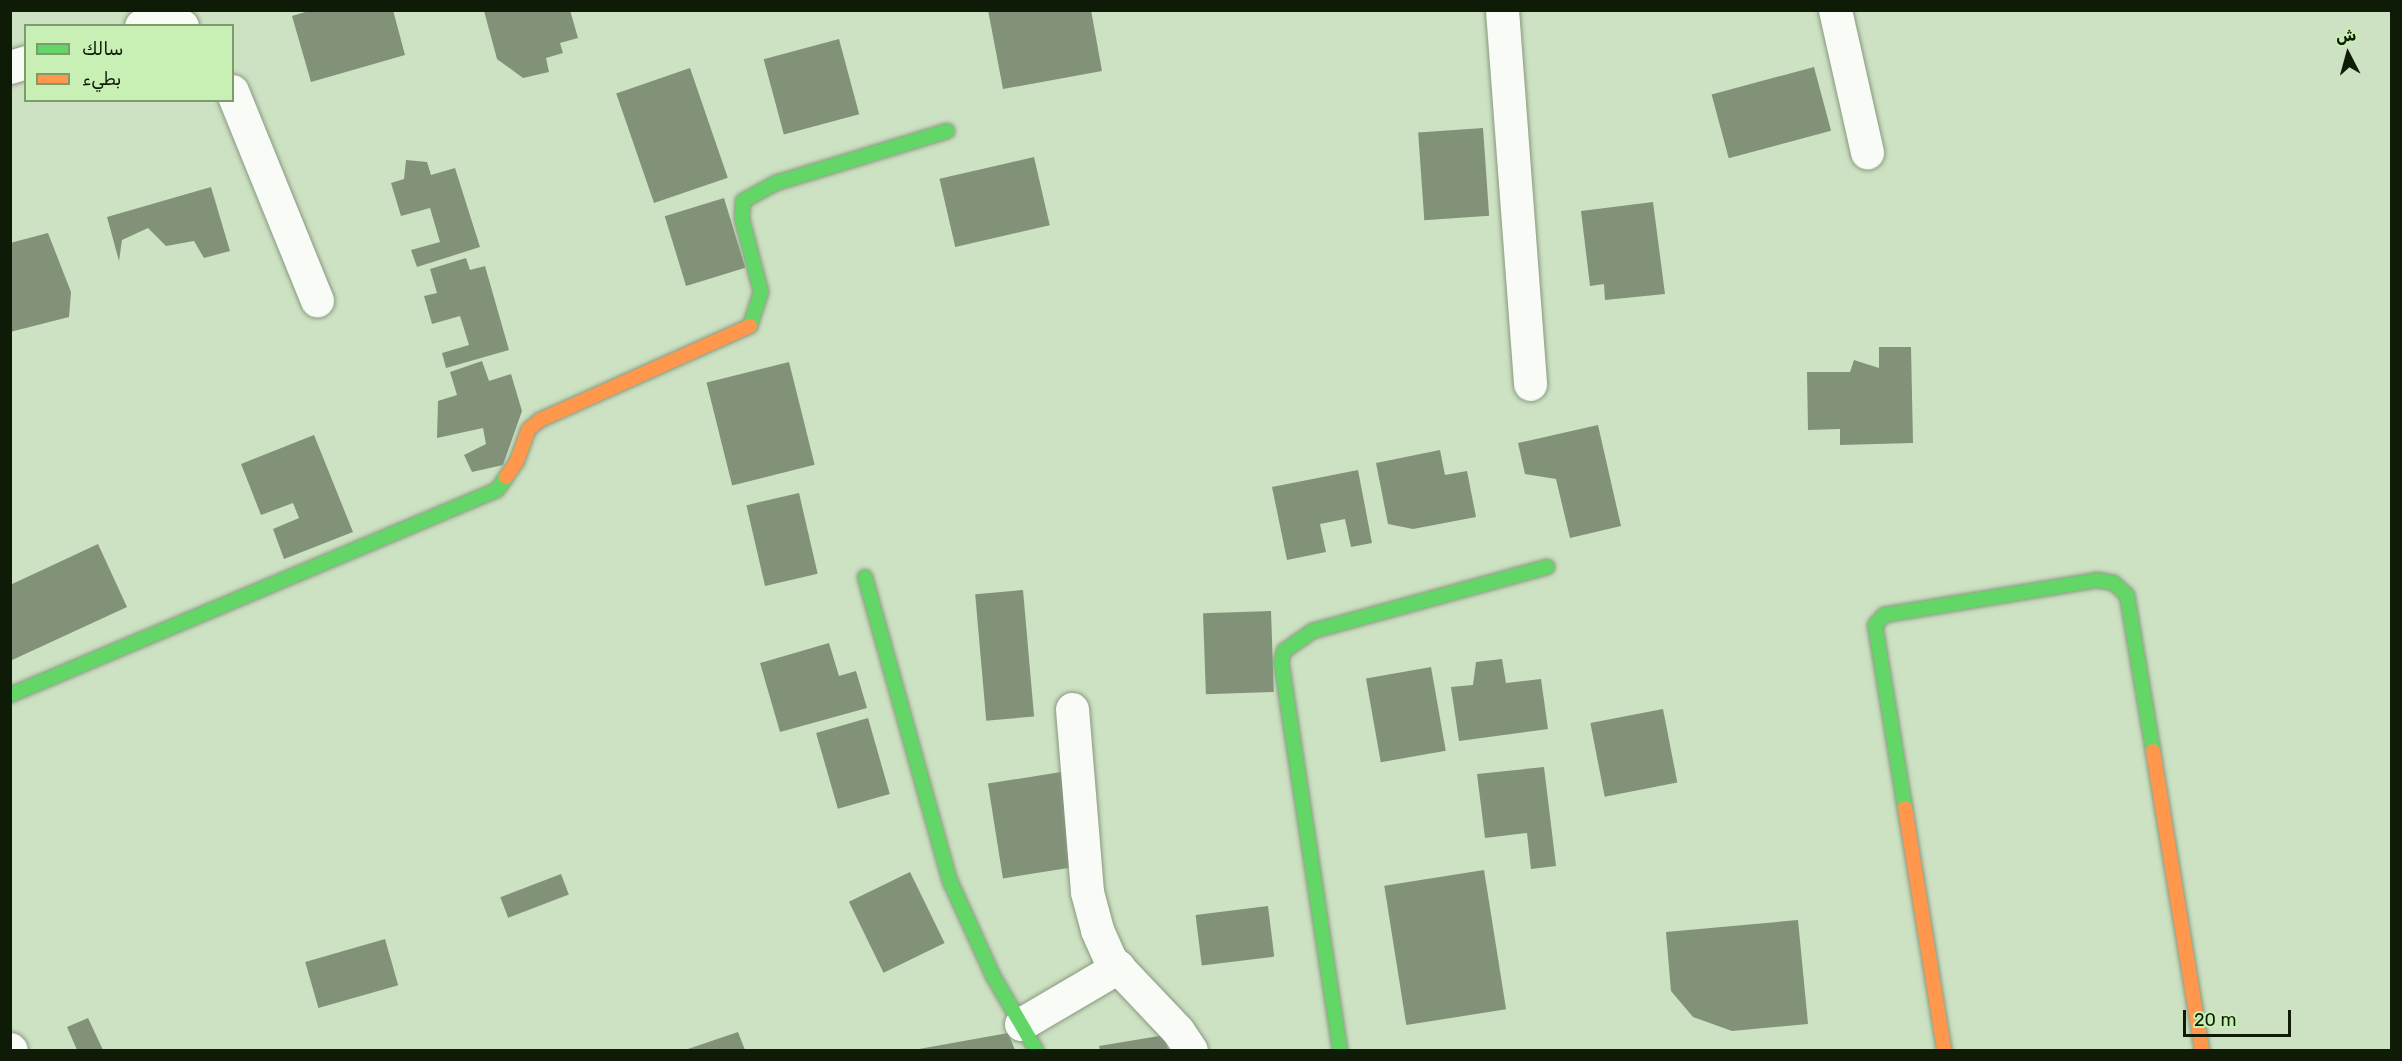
<!DOCTYPE html>
<html>
<head>
<meta charset="utf-8">
<style>
	body { margin:0 }
	#map { position:relative; width:2402px; height:1061px; overflow:hidden; background:#cde2c2; font-family:Rubik,"Noto Sans Arabic",sans-serif }
	div>[style] { position:absolute }
	.building>* { inset:0; background:#829279; transform-origin:0 0 }
	.roads { filter:drop-shadow(0 0 2px #899880) drop-shadow(0 0 2px #899880) }
	.street>* { height:33px; margin:-16.5px; padding:0 16.5px; transform-origin:16.5px; border-radius:16.5px; background:#f8fbf6 }
	.fast>* { height:14px; margin:-7px; padding:0 7px; transform-origin:7px; border-radius:7px; background:#63d668 }
	.slow>* { height:14px; margin:-7px; padding:0 7px; transform-origin:7px; border-radius:7px; background:#ff974d }
	span { translate:-50% -50%; white-space:nowrap; text-align:center; line-height:1.15; -webkit-text-stroke:6px #c9f0b4; paint-order:stroke }
	.frame { position:absolute; inset:0; border:12px solid #0e1b06; pointer-events:none }
	.legend { position:absolute; left:24px; top:24px; width:210px; height:78px; box-sizing:border-box; background:#c9f0b4; border:2px solid #7e9b6e; margin:0; padding:8px 10px; list-style:none; font-size:18px; color:#0e1b06 }
	.legend li { display:flex; align-items:center; gap:12px; height:30px }
	.legend b { width:30px; border:2px solid #7e9b6e }
	.north { position:absolute; left:2318px; top:24px; width:60px; height:60px; -webkit-text-stroke:4px #c9f0b4; paint-order:stroke; rotate:354deg; font-size:16px; font-weight:700; line-height:24px; text-align:center; color:#0e1b06 }
	.north::after { content:''; display:block; margin:auto; width:21px; height:27px; background:#0e1b06; clip-path:polygon(50% 0,100% 100%,50% 72%,0 100%) }
	.scale { position:absolute; left:2183px; top:1010px; width:108px; height:27px; box-sizing:border-box; border:3px solid #0e1b06; border-top:0; padding-left:8px; font-size:18px; line-height:21px; white-space:nowrap; color:#0e1b06; -webkit-text-stroke:4px #c9f0b4; paint-order:stroke }
</style>
</head>
<body>
<div id="map">
	<div class="building">
		<div style="clip-path:polygon(312px 10px,393px 10px,405px 55px,311px 82px,292px 16px)"></div>
		<div style="clip-path:polygon(570px 10px,578px 38px,560px 43px,563px 53px,546px 58px,549px 72px,523px 78px,497px 59px,484px 11px)"></div>
		<div style="clip-path:polygon(988px 10px,1091px 10px,1102px 71px,1003px 89px)"></div>
		<div style="left:839px;top:39px;width:78px;height:78px;rotate:75deg"></div>
		<div style="left:1814px;top:67px;width:66px;height:106px;rotate:75deg"></div>
		<div style="left:690px;top:68px;width:116px;height:78px;rotate:71deg"></div>
		<div style="left:1483px;top:128px;width:88px;height:65px;rotate:86deg"></div>
		<div style="left:1034px;top:157px;width:70px;height:97px;rotate:77deg"></div>
		<div style="clip-path:polygon(406px 160px,427px 162px,431px 175px,455px 168px,480px 247px,417px 267px,411px 250px,440px 242px,430px 208px,401px 216px,391px 183px,404px 179px)"></div>
		<div style="clip-path:polygon(211px 187px,230px 251px,204px 258px,194px 241px,166px 246px,148px 228px,122px 240px,119px 261px,107px 217px)"></div>
		<div style="left:724px;top:198px;width:73px;height:62px;rotate:73deg"></div>
		<div style="clip-path:polygon(1653px 202px,1665px 294px,1605px 300px,1604px 284px,1590px 286px,1581px 211px)"></div>
		<div style="clip-path:polygon(48px 233px,71px 292px,69px 317px,10px 332px,10px 243px)"></div>
		<div style="clip-path:polygon(466px 258px,470px 270px,485px 266px,509px 350px,446px 368px,442px 353px,469px 345px,460px 316px,432px 324px,424px 296px,437px 293px,430px 269px)"></div>
		<div style="clip-path:polygon(1879px 347px,1911px 347px,1913px 443px,1840px 445px,1840px 429px,1808px 430px,1807px 372px,1850px 372px,1854px 360px,1879px 368px)"></div>
		<div style="clip-path:polygon(482px 361px,489px 381px,511px 374px,522px 411px,503px 465px,472px 472px,464px 455px,486px 444px,483px 428px,437px 438px,438px 401px,457px 395px,450px 372px)"></div>
		<div style="left:789px;top:362px;width:106px;height:85px;rotate:76deg"></div>
		<div style="clip-path:polygon(1598px 425px,1621px 526px,1570px 538px,1556px 479px,1525px 474px,1518px 443px)"></div>
		<div style="clip-path:polygon(314px 435px,353px 532px,284px 559px,273px 529px,299px 518px,293px 503px,261px 515px,241px 464px)"></div>
		<div style="clip-path:polygon(1440px 450px,1445px 475px,1467px 471px,1476px 517px,1413px 529px,1388px 524px,1376px 463px)"></div>
		<div style="clip-path:polygon(1358px 470px,1372px 543px,1351px 547px,1345px 519px,1320px 524px,1326px 552px,1287px 560px,1272px 487px)"></div>
		<div style="left:799px;top:493px;width:83px;height:54px;rotate:77deg"></div>
		<div style="clip-path:polygon(98px 544px,127px 607px,10px 661px,10px 585px)"></div>
		<div style="left:1023px;top:590px;width:127px;height:48px;rotate:85deg"></div>
		<div style="left:1271px;top:611px;width:81px;height:68px;rotate:88deg"></div>
		<div style="clip-path:polygon(829px 643px,839px 676px,856px 671px,867px 708px,780px 732px,760px 663px)"></div>
		<div style="clip-path:polygon(1502px 659px,1506px 683px,1541px 679px,1548px 729px,1459px 741px,1451px 687px,1473px 685px,1476px 662px)"></div>
		<div style="left:1431px;top:667px;width:85px;height:66px;rotate:80deg"></div>
		<div style="left:1663px;top:709px;width:75px;height:74px;rotate:79deg"></div>
		<div style="left:868px;top:718px;width:79px;height:54px;rotate:74deg"></div>
		<div style="clip-path:polygon(1544px 767px,1556px 866px,1531px 869px,1527px 833px,1485px 838px,1477px 774px)"></div>
		<div style="left:1061px;top:772px;width:96px;height:74px;rotate:81deg"></div>
		<div style="left:1484px;top:870px;width:141px;height:101px;rotate:81deg"></div>
		<div style="left:910px;top:872px;width:79px;height:68px;rotate:64deg"></div>
		<div style="left:561px;top:874px;width:22px;height:65px;rotate:69deg"></div>
		<div style="left:1268px;top:906px;width:51px;height:73px;rotate:83deg"></div>
		<div style="clip-path:polygon(1798px 920px,1808px 1024px,1732px 1031px,1693px 1017px,1671px 991px,1666px 932px)"></div>
		<div style="left:385px;top:939px;width:48px;height:83px;rotate:74deg"></div>
		<div style="clip-path:polygon(88px 1018px,103px 1050px,77px 1050px,67px 1027px)"></div>
		<div style="clip-path:polygon(738px 1032px,745px 1050px,685px 1050px)"></div>
		<div style="clip-path:polygon(1008px 1033px,1015px 1050px,919px 1050px,919px 1049px)"></div>
		<div style="clip-path:polygon(1165px 1035px,1168px 1050px,1100px 1050px,1099px 1046px)"></div>
	</div>
	<div class="roads">
		<div class="street">
			<div style="left:1502px;top:10px;width:375px;rotate:85.7deg"></div>
			<div style="left:1835px;top:10px;width:146px;rotate:77.3deg"></div>
			<div style="left:141px;top:26px;width:41px"></div>
			<div style="left:10px;top:67px;width:17px;rotate:-17deg"></div>
			<div style="left:232px;top:91px;width:226px;rotate:67.9deg"></div>
			<div style="left:1072px;top:709px;width:184px;rotate:85.3deg"></div>
			<div style="left:1087px;top:892px;width:39px;rotate:75deg"></div>
			<div style="left:1097px;top:930px;width:32px;rotate:66deg"></div>
			<div style="left:1110px;top:959px;width:99px;rotate:46.6deg"></div>
			<div style="left:1178px;top:1031px;width:23px;rotate:56deg"></div>
			<div style="left:1021px;top:1024px;width:113px;rotate:-30.4deg"></div>
			<div style="left:10px;top:1049px;width:1px;rotate:45deg"></div>
		</div>
		<div class="fast">
			<div style="left:750px;top:326px;width:36px;rotate:-72deg"></div>
			<div style="left:761px;top:292px;width:75px;rotate:-104.6deg"></div>
			<div style="left:742px;top:219px;width:18px;rotate:-87deg"></div>
			<div style="left:743px;top:201px;width:38px;rotate:-29deg"></div>
			<div style="left:776px;top:183px;width:179px;rotate:-16.9deg"></div>
			<div style="left:865px;top:577px;width:316px;rotate:74.4deg"></div>
			<div style="left:950px;top:881px;width:104px;rotate:65.6deg"></div>
			<div style="left:993px;top:976px;width:86px;rotate:59.8deg"></div>
			<div style="left:10px;top:695px;width:528px;rotate:-22.83deg"></div>
			<div style="left:497px;top:490px;width:16px;rotate:-55deg"></div>
			<div style="left:1905px;top:808px;width:185px;rotate:-99.3deg"></div>
			<div style="left:1875px;top:625px;width:13px;rotate:-48deg"></div>
			<div style="left:1884px;top:615px;width:216px;rotate:-9.3deg"></div>
			<div style="left:2097px;top:580px;width:17px;rotate:10deg"></div>
			<div style="left:2114px;top:583px;width:18px;rotate:43deg"></div>
			<div style="left:2127px;top:595px;width:158px;rotate:80.5deg"></div>
			<div style="left:1340px;top:1050px;width:392px;rotate:-98.6deg"></div>
			<div style="left:1281px;top:662px;width:11px;rotate:-75deg"></div>
			<div style="left:1284px;top:651px;width:35px;rotate:-35deg"></div>
			<div style="left:1313px;top:631px;width:243px;rotate:-15.3deg"></div>
		</div>
		<div class="slow">
			<div style="left:506px;top:477px;width:19px;rotate:-55deg"></div>
			<div style="left:517px;top:461px;width:33px;rotate:-70deg"></div>
			<div style="left:528px;top:430px;width:16px;rotate:-40deg"></div>
			<div style="left:540px;top:420px;width:230px;rotate:-24.1deg"></div>
			<div style="left:2153px;top:751px;width:303px;rotate:80.7deg"></div>
			<div style="left:1905px;top:808px;width:245px;rotate:80.8deg"></div>
		</div>
	</div>
	<div class="frame"></div>
	<ul class="legend">
	<li><b style="height:8px;background:#63d668"></b>سالك</li>
	<li><b style="height:8px;background:#ff974d"></b>بطيء</li>
	</ul>
	<div class="north">ش</div>
	<div class="scale">20 m</div>
</div>
</body>
</html>
